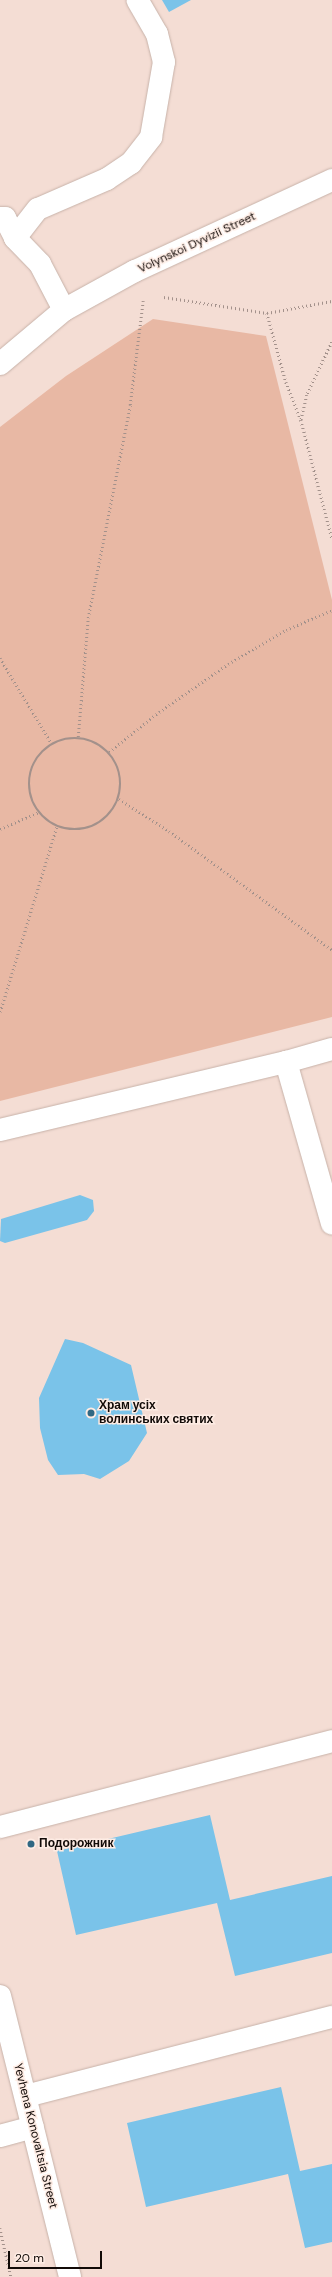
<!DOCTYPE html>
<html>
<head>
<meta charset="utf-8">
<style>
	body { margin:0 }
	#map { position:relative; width:332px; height:2277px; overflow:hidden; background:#f4ddd4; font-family:"DM Sans",sans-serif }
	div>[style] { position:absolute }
	.green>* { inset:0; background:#e8b8a4 }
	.building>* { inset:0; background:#7ac3e9 }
	.path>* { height:2.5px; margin-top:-1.25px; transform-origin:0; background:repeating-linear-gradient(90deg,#a3918b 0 1px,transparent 0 4px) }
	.path>.ring { margin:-1.25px; padding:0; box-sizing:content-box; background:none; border:2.5px solid #a3918b; border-radius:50% }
	.roads { filter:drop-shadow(0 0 1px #c7b2a9) drop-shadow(0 0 1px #c7b2a9) }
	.minor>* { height:22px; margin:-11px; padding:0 11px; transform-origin:11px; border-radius:11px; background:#fff }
	.dots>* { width:11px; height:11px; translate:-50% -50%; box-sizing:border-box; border:2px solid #feece4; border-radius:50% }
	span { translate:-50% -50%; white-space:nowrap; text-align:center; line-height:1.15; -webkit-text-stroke:3px #feece4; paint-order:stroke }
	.street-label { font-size:12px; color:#110a07 }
	.poi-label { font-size:12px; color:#110a07; font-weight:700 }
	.left { translate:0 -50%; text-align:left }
	.scale { position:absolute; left:8px; top:2251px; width:94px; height:18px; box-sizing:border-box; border:2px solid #110a07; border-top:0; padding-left:5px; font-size:12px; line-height:14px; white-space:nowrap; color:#110a07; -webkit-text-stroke:3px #feece4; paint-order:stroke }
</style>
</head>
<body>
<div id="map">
	<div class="green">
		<div style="clip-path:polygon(153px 319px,266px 336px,332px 600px,332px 1017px,0 1101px,0 427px,66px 376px)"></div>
	</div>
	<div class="building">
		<div style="clip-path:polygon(162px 0,191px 0,169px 12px)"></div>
		<div style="clip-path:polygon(80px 1195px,93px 1200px,94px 1211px,87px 1220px,5px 1243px,0 1241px,1px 1219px)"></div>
		<div style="clip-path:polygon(65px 1339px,83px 1343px,131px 1365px,147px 1433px,129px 1461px,100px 1479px,84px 1474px,58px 1475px,48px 1460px,40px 1428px,39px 1398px)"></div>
		<div style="clip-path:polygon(210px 1815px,230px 1900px,332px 1876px,332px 1953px,235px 1976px,217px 1903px,76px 1935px,57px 1851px)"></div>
		<div style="clip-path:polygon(281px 2087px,300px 2171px,332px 2164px,332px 2242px,305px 2248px,288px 2174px,146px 2207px,127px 2123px)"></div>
	</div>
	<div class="path">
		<div style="left:164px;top:297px;width:104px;rotate:8.8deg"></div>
		<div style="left:267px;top:313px;width:66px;rotate:-10.5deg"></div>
		<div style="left:267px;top:313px;width:72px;rotate:74.6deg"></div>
		<div style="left:286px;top:382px;width:41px;rotate:68.5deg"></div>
		<div style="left:332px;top:342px;width:59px;rotate:115.3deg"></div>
		<div style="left:307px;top:395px;width:26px;rotate:103deg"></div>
		<div style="left:301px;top:420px;width:122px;rotate:75.3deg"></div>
		<div style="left:0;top:658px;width:100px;rotate:58.8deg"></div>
		<div style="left:78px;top:737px;width:119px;rotate:-85.2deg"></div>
		<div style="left:88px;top:618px;width:217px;rotate:-78.8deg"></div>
		<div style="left:130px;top:405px;width:105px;rotate:-82.9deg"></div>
		<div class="ring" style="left:29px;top:738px;width:89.5px;height:89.5px"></div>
		<div style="left:109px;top:752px;width:64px;rotate:-38.7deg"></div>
		<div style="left:159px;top:712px;width:84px;rotate:-34.8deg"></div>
		<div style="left:228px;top:664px;width:67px;rotate:-30.4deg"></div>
		<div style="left:286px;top:630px;width:50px;rotate:-23.5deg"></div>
		<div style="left:119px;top:799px;width:59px;rotate:32.6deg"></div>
		<div style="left:169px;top:831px;width:202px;rotate:36.1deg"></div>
		<div style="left:0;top:829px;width:43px;rotate:-23.6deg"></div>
		<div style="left:0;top:1012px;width:195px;rotate:-73deg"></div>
		<div style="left:0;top:2228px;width:50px;rotate:77.3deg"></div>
	</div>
	<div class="roads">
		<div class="minor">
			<div style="left:0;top:218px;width:5px"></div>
			<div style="left:5px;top:218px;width:22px;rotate:63deg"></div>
			<div style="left:15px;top:238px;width:36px;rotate:46deg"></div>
			<div style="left:40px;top:264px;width:52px;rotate:62.4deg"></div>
			<div style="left:15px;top:238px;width:37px;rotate:-52deg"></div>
			<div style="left:38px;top:209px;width:75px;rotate:-23.5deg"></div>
			<div style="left:107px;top:179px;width:29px;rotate:-34deg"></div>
			<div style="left:131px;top:163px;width:33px;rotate:-52deg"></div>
			<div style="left:151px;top:137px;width:76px;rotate:-80.2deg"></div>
			<div style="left:164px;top:62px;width:29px;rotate:-104deg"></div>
			<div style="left:157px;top:34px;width:39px;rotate:-120deg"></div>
			<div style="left:0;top:364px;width:84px;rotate:-40.2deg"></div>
			<div style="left:64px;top:310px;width:81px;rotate:-28.8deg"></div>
			<div style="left:135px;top:271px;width:217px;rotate:-24.8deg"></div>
			<div style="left:286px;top:1062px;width:168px;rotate:74.1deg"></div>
			<div style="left:0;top:1130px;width:294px;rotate:-13.4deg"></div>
			<div style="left:286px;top:1062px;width:48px;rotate:-15.8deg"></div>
			<div style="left:0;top:1827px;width:343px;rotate:-14.5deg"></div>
			<div style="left:0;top:1996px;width:290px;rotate:76deg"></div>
			<div style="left:26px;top:2096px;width:316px;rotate:-14.5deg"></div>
			<div style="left:0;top:2136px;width:34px;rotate:-15deg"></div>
		</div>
	</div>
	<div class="dots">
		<div style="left:91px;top:1413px;background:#316883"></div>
		<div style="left:31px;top:1844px;background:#316883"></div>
	</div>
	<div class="street-label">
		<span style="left:197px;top:243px;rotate:-25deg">Volynskoi Dyvizii Street</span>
		<span style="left:35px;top:2136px;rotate:76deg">Yevhena Konovaltsia Street</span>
	</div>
	<div class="poi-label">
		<span class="left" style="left:99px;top:1413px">Храм усіх<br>волинських святих</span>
		<span class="left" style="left:39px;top:1844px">Подорожник</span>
	</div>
	<div class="scale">20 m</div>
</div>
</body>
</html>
